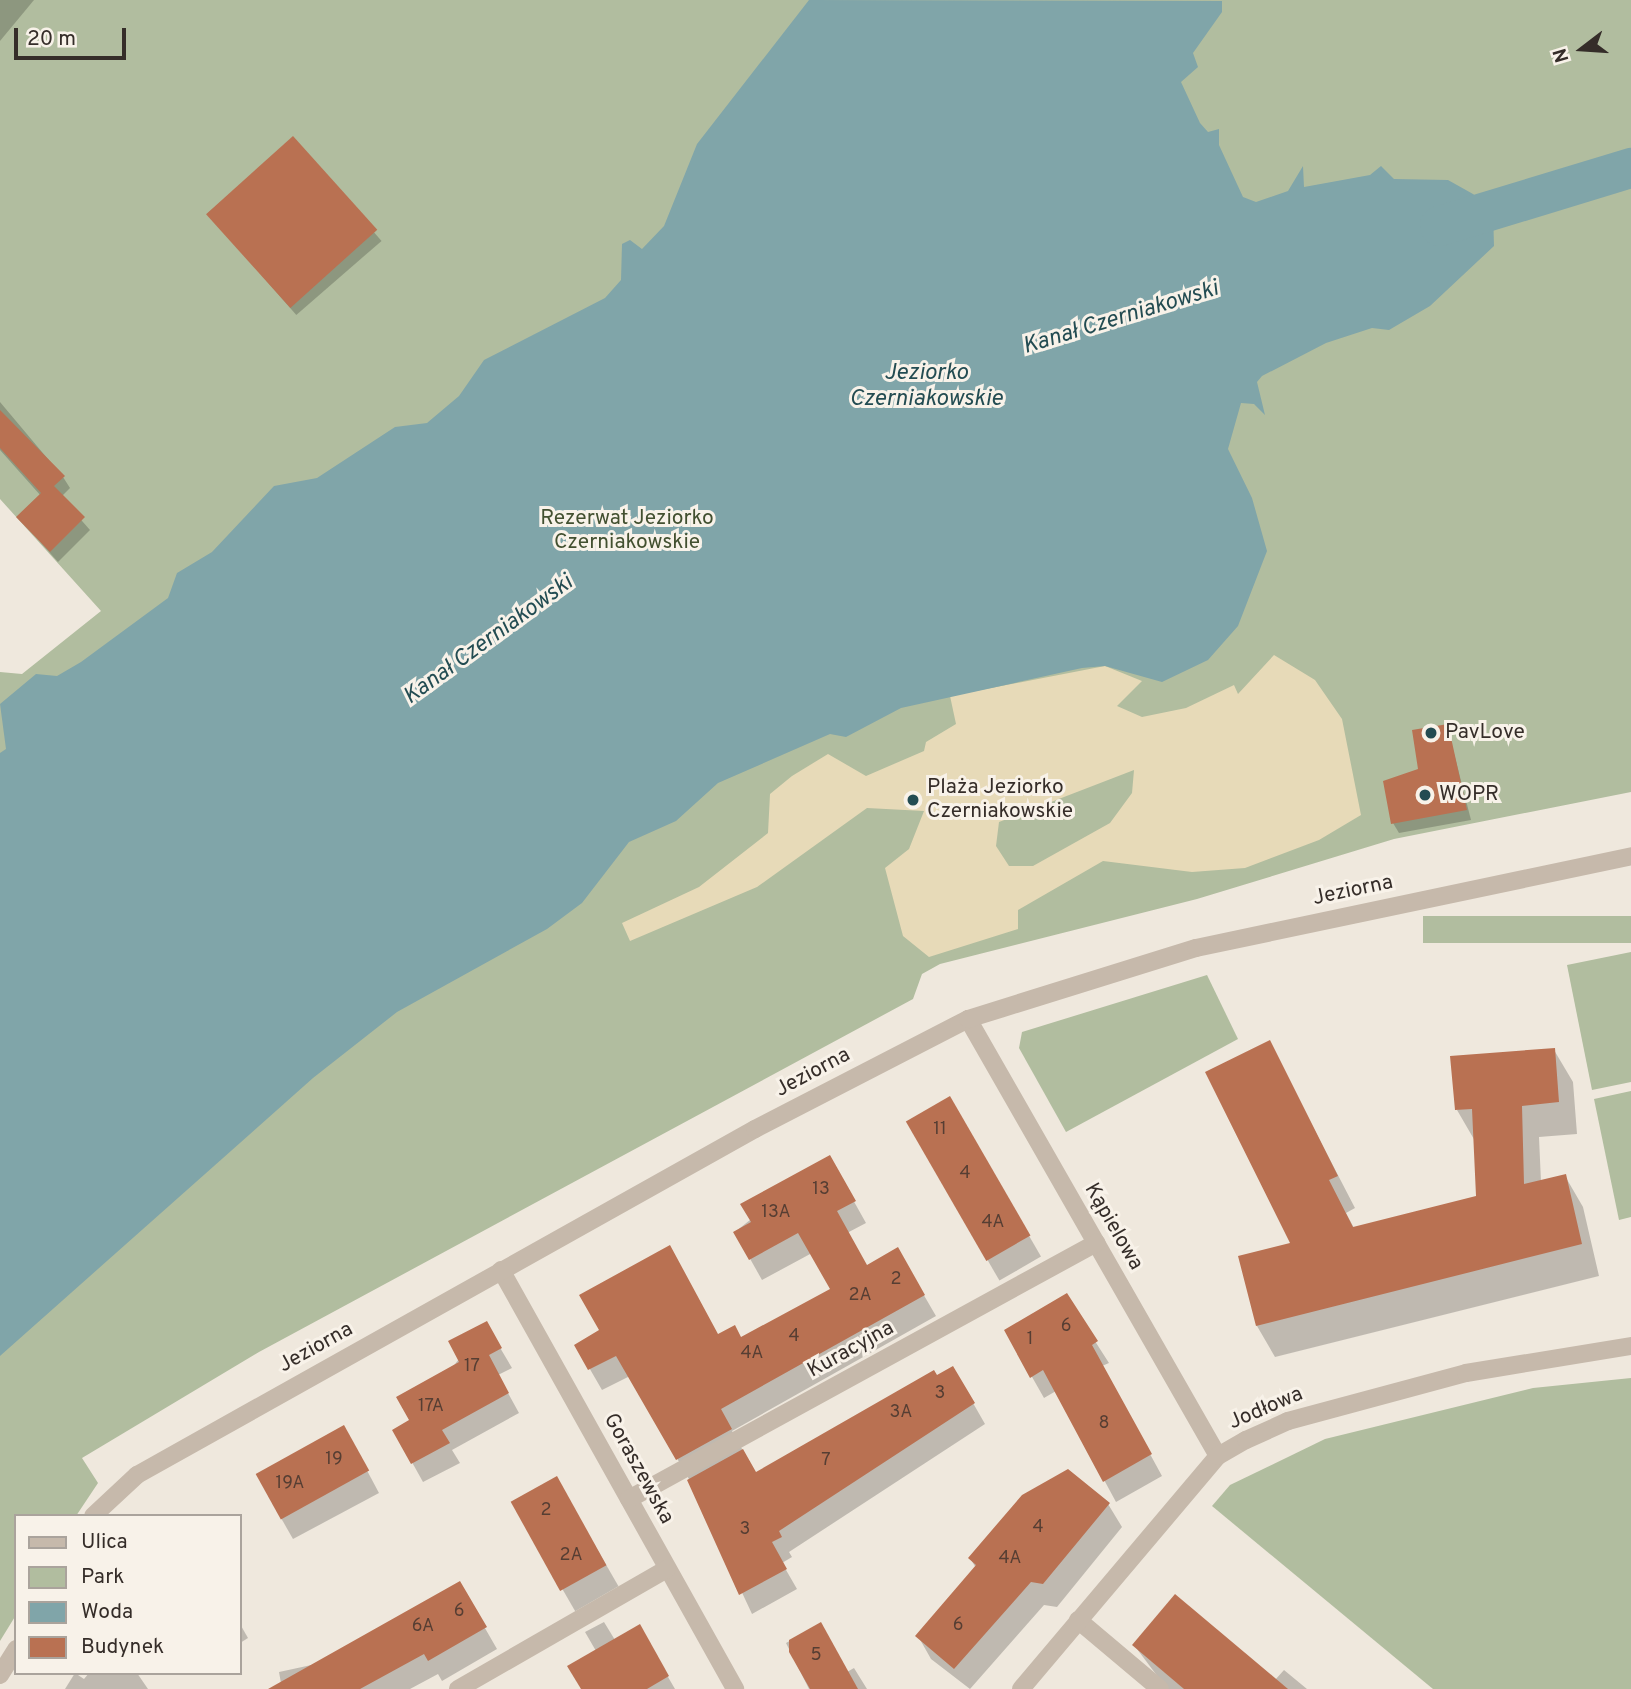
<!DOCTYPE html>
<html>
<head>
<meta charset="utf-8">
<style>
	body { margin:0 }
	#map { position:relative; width:1631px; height:1689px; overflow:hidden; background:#efe8dd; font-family:Overpass,sans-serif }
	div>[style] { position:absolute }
	.green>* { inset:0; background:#b1bd9f; transform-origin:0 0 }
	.sand>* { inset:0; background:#e7dab8 }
	.water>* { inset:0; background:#80a5a9 }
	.shadow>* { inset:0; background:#0003; transform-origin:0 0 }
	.canal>* { height:40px; margin:-20px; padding:0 20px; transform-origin:20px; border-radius:20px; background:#80a5a9 }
	.building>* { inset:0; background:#b97152; transform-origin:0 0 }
	.minor>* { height:18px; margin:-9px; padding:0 9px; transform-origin:9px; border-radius:9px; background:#c6b9ab }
	.dots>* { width:19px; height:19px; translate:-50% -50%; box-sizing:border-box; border:4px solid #f8f2e9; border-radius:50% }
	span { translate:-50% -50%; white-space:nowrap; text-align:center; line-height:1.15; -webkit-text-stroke:6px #f8f2e9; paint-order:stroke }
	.number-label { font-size:18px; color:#563e33 }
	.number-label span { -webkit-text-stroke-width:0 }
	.park-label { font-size:21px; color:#425030 }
	.poi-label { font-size:21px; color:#352d29 }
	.left { translate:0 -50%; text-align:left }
	.street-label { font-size:21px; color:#352d29 }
	.water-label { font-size:23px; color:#234c52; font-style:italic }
	.legend { position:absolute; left:14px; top:1514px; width:228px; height:161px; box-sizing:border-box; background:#f8f2e9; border:2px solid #aaa39c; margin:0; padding:9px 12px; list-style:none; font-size:21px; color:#352d29 }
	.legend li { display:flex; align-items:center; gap:14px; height:35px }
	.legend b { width:35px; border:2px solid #aaa39c }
	.north { position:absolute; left:1547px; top:14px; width:70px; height:70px; -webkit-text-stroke:5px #f8f2e9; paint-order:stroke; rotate:253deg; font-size:19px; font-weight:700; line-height:28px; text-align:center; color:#352d29 }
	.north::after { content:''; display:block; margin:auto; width:24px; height:32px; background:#352d29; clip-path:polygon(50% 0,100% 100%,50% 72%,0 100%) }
	.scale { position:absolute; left:14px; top:28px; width:112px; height:32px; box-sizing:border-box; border:4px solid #352d29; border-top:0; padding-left:9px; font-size:21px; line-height:24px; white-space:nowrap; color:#352d29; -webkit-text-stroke:5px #f8f2e9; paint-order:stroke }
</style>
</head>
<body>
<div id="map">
	<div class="green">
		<div style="clip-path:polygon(0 0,1631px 0,1631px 150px,1609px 155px,1619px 187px,1631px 185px,1631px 792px,1394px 839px,1197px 899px,940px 964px,922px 974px,913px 999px,259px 1352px,82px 1458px,98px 1483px,76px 1516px,16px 1516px,16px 1615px,0 1641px,0 672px,22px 674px,101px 611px,0 499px)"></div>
		<div style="left:1631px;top:916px;width:27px;height:208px;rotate:90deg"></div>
		<div style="clip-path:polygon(1631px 952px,1631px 1082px,1592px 1090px,1567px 965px)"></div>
		<div style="clip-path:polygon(1207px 975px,1238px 1039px,1066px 1132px,1019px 1048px,1022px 1032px)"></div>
		<div style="clip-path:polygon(1631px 1091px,1631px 1217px,1619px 1220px,1594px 1099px)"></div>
		<div style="clip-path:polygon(1631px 1378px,1631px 1689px,1433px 1689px,1212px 1506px,1230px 1485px,1325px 1439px,1533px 1388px)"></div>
	</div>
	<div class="sand">
		<div style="clip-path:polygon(evenodd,1274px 655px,1315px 680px,1342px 719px,1361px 815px,1319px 840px,1245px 868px,1192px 872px,1103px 861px,1018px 910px,1018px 929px,929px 957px,903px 936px,885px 868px,909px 849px,924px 811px,867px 808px,757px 887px,630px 941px,622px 923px,699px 887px,768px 833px,770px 794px,792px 776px,828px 754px,866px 776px,924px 751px,926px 742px,956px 724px,950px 696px,1105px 666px,1142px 681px,1117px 706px,1142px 717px,1186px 708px,1234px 685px,1238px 694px,1274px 655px,1134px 770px,1132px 793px,1110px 823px,1033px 866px,1009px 866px,996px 846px,999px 822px,1134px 770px)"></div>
	</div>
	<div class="water">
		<div style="clip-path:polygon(809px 0,1222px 1px,1222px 12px,1193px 53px,1198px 67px,1181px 82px,1200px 123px,1208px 132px,1219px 129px,1219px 145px,1243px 197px,1256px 202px,1288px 191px,1303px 166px,1304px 187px,1370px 175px,1381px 166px,1394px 179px,1448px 180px,1473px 194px,1493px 210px,1494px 246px,1430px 306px,1389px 330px,1372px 328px,1326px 343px,1262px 376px,1257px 382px,1265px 415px,1254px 404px,1241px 403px,1228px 449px,1252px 498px,1267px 551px,1238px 626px,1208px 660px,1162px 682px,1105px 666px,1082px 668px,901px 708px,846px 737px,830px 734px,718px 783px,676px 821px,629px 842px,582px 903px,547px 929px,397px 1012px,313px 1078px,0 1356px,0 753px,6px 749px,0 704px,36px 674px,57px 676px,81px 662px,168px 598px,177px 573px,212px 552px,274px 486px,317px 478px,395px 427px,427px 423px,459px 396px,484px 360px,605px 298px,621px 280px,622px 244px,630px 240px,642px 249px,664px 226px,697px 144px)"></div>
	</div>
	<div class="shadow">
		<div style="clip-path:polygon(0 0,34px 0,0 41px)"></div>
		<div style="left:293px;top:139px;width:135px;height:113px;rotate:49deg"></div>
		<div style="clip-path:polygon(0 402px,63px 477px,70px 488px,61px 497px,90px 530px,58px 562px,18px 517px,41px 496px,0 450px)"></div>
		<div style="clip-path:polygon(1447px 726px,1471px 820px,1399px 833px,1393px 823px)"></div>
		<div style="clip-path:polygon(1269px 1042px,1355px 1208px,1346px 1213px,1354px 1228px,1478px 1198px,1475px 1141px,1457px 1110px,1554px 1050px,1573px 1082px,1577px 1134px,1539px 1137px,1541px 1182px,1565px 1176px,1583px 1207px,1599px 1276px,1275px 1357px,1257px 1326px,1240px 1257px,1293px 1244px)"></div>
		<div style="left:950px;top:1099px;width:182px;height:48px;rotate:60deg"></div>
		<div style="clip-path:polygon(829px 1157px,866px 1223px,847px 1233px,867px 1267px,897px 1249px,936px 1316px,732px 1431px,756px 1474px,953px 1368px,985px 1424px,789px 1552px,792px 1557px,782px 1563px,797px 1589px,752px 1614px,690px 1481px,630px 1376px,602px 1390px,576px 1345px,741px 1339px,833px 1290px,812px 1253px,762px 1280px,735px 1232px)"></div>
		<div style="clip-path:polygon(1066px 1296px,1109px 1363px,1102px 1366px,1162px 1476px,1116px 1502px,1056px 1391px,1044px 1398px,1006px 1331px)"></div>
		<div style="clip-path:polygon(486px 1324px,512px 1368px,498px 1375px,519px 1413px,452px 1450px,460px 1463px,423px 1482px,394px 1430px,411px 1421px)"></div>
		<div style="clip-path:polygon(355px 1448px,379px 1493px,293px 1539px,281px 1518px)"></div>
		<div style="left:556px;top:1478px;width:125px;height:50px;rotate:60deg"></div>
		<div style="clip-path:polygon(1108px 1504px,1122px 1527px,1057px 1607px,1044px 1605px,970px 1689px,931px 1659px,918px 1636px,976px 1568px,970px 1558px)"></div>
		<div style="clip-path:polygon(459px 1583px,497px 1649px,442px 1681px,438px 1674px,410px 1689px,282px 1689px,279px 1672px,316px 1664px)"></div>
		<div style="clip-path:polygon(604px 1622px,615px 1640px,639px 1627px,675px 1689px,583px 1689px,596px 1651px,585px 1632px)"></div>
		<div style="clip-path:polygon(240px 1624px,248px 1638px,240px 1643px)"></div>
		<div style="clip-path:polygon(820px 1624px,847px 1672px,854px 1668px,867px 1689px,809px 1689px,786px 1643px)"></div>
		<div style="clip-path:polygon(1134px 1645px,1275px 1680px,1284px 1670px,1307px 1689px,1167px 1689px)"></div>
		<div style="clip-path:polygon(75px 1673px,84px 1679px,89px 1673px,137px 1673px,148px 1689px,65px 1689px)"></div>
	</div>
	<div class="canal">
		<div style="left:1440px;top:226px;width:200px;rotate:-16.9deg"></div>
	</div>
	<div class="building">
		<div style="left:293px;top:136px;width:126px;height:117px;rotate:48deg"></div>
		<div style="clip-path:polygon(0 410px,65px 476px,54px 486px,85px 517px,50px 552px,16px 517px,41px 493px,0 448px)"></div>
		<div style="clip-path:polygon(1448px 724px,1467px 810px,1391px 824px,1383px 781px,1418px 769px,1412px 730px)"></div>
		<div style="clip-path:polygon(1270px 1040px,1338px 1176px,1329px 1180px,1353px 1227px,1476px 1196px,1472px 1109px,1455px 1110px,1450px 1056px,1555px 1048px,1559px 1102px,1522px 1106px,1524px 1184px,1566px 1174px,1582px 1244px,1256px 1326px,1238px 1256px,1290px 1243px,1205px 1072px)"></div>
		<div style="left:950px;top:1096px;width:161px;height:51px;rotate:60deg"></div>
		<div style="clip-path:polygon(830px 1155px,856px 1201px,837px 1211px,867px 1265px,898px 1247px,925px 1295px,721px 1409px,732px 1429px,676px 1460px,616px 1356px,588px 1370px,574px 1345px,599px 1330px,579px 1295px,670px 1245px,718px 1334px,735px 1325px,741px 1337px,830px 1289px,798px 1233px,749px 1260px,733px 1232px,751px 1222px,740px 1204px)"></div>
		<div style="clip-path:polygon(1067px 1293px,1098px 1341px,1092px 1345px,1152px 1454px,1103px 1482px,1043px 1370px,1030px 1378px,1004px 1330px)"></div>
		<div style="clip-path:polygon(487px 1321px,502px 1348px,489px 1355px,509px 1393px,442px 1430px,450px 1443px,411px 1464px,392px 1430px,409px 1420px,396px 1397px,459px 1362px,448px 1341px)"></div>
		<div style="clip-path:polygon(953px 1366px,975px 1403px,779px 1531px,782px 1537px,772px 1542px,787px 1569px,739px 1595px,687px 1480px,743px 1449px,756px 1472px,934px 1370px,937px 1375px)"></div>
		<div style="left:344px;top:1425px;width:52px;height:101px;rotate:61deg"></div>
		<div style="clip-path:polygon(1068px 1469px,1110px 1503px,1043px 1584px,1031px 1582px,954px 1669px,915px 1636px,976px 1565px,968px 1558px,1022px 1495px)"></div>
		<div style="left:557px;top:1476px;width:102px;height:53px;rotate:61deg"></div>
		<div style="clip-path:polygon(460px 1581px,487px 1627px,428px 1661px,424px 1654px,360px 1689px,268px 1689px)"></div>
		<div style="clip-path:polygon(1175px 1594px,1288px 1689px,1184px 1689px,1132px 1645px)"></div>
		<div style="clip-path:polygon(821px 1622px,858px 1689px,810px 1689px,789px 1652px,789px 1640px)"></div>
		<div style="clip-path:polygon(640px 1624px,669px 1676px,647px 1689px,581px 1689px,567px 1666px)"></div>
	</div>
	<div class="minor">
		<div style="left:968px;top:1019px;width:503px;rotate:60.23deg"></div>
		<div style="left:501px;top:1270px;width:480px;rotate:60.8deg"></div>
		<div style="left:629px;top:1499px;width:533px;rotate:-28.73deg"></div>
		<div style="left:93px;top:1516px;width:60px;rotate:-43deg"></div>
		<div style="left:137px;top:1475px;width:708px;rotate:-29.24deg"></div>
		<div style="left:755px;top:1129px;width:240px;rotate:-27.3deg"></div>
		<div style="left:968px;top:1019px;width:239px;rotate:-17.3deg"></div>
		<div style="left:1196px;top:948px;width:445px;rotate:-11.9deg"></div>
		<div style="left:1078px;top:1620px;width:107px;rotate:40.1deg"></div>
		<div style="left:0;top:1675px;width:31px;rotate:-58deg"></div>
		<div style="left:458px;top:1689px;width:241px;rotate:-29.9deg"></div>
		<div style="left:1021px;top:1689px;width:305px;rotate:-49.8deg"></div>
		<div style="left:1218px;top:1456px;width:32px;rotate:-30deg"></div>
		<div style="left:1246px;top:1440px;width:46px;rotate:-24.3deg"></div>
		<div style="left:1288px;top:1421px;width:184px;rotate:-15.1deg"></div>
		<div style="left:1466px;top:1373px;width:167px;rotate:-9.3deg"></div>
	</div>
	<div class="dots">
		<div style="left:1431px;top:733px;background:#234c52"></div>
		<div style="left:1425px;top:795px;background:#234c52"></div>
		<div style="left:913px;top:800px;background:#234c52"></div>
	</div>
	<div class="number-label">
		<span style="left:940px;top:1130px">11</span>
		<span style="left:965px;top:1174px">4</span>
		<span style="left:821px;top:1190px">13</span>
		<span style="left:776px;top:1213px">13A</span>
		<span style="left:993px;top:1223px">4A</span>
		<span style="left:896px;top:1280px">2</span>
		<span style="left:860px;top:1296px">2A</span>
		<span style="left:1066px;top:1327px">6</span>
		<span style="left:794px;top:1337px">4</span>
		<span style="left:1030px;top:1340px">1</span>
		<span style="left:752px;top:1354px">4A</span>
		<span style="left:472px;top:1367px">17</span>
		<span style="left:940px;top:1394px">3</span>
		<span style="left:431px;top:1407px">17A</span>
		<span style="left:901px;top:1413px">3A</span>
		<span style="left:1104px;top:1424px">8</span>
		<span style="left:334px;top:1460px">19</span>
		<span style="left:826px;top:1461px">7</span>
		<span style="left:290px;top:1484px">19A</span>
		<span style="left:546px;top:1511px">2</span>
		<span style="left:1038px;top:1528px">4</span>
		<span style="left:745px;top:1530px">3</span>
		<span style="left:571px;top:1556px">2A</span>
		<span style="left:1010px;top:1559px">4A</span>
		<span style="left:459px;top:1612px">6</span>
		<span style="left:958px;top:1626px">6</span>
		<span style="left:423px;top:1627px">6A</span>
		<span style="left:816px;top:1656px">5</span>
	</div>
	<div class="park-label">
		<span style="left:627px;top:531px">Rezerwat Jeziorko<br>Czerniakowskie</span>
	</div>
	<div class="poi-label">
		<span class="left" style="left:1445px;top:733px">PavLove</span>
		<span class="left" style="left:927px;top:800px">Plaża Jeziorko<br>Czerniakowskie</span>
		<span class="left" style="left:1439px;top:795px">WOPR</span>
	</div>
	<div class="street-label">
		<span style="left:1353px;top:891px;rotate:-12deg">Jeziorna</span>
		<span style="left:813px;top:1073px;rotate:-28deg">Jeziorna</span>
		<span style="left:1113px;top:1227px;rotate:60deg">Kąpielowa</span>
		<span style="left:316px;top:1348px;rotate:-29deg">Jeziorna</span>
		<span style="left:851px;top:1350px;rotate:-29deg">Kuracyjna</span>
		<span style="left:1266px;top:1409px;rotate:-23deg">Jodłowa</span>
		<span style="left:638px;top:1469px;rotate:61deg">Goraszewska</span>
	</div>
	<div class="water-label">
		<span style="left:1121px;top:319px;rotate:-17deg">Kanał Czerniakowski</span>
		<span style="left:926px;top:387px">Jeziorko<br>Czerniakowskie</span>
		<span style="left:489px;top:641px;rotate:-36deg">Kanał Czerniakowski</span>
	</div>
	<ul class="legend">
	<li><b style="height:9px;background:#c6b9ab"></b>Ulica</li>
	<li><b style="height:19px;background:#b1bd9f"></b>Park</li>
	<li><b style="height:19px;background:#80a5a9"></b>Woda</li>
	<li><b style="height:19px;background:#b97152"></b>Budynek</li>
	</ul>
	<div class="north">N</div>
	<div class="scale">20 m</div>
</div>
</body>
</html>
